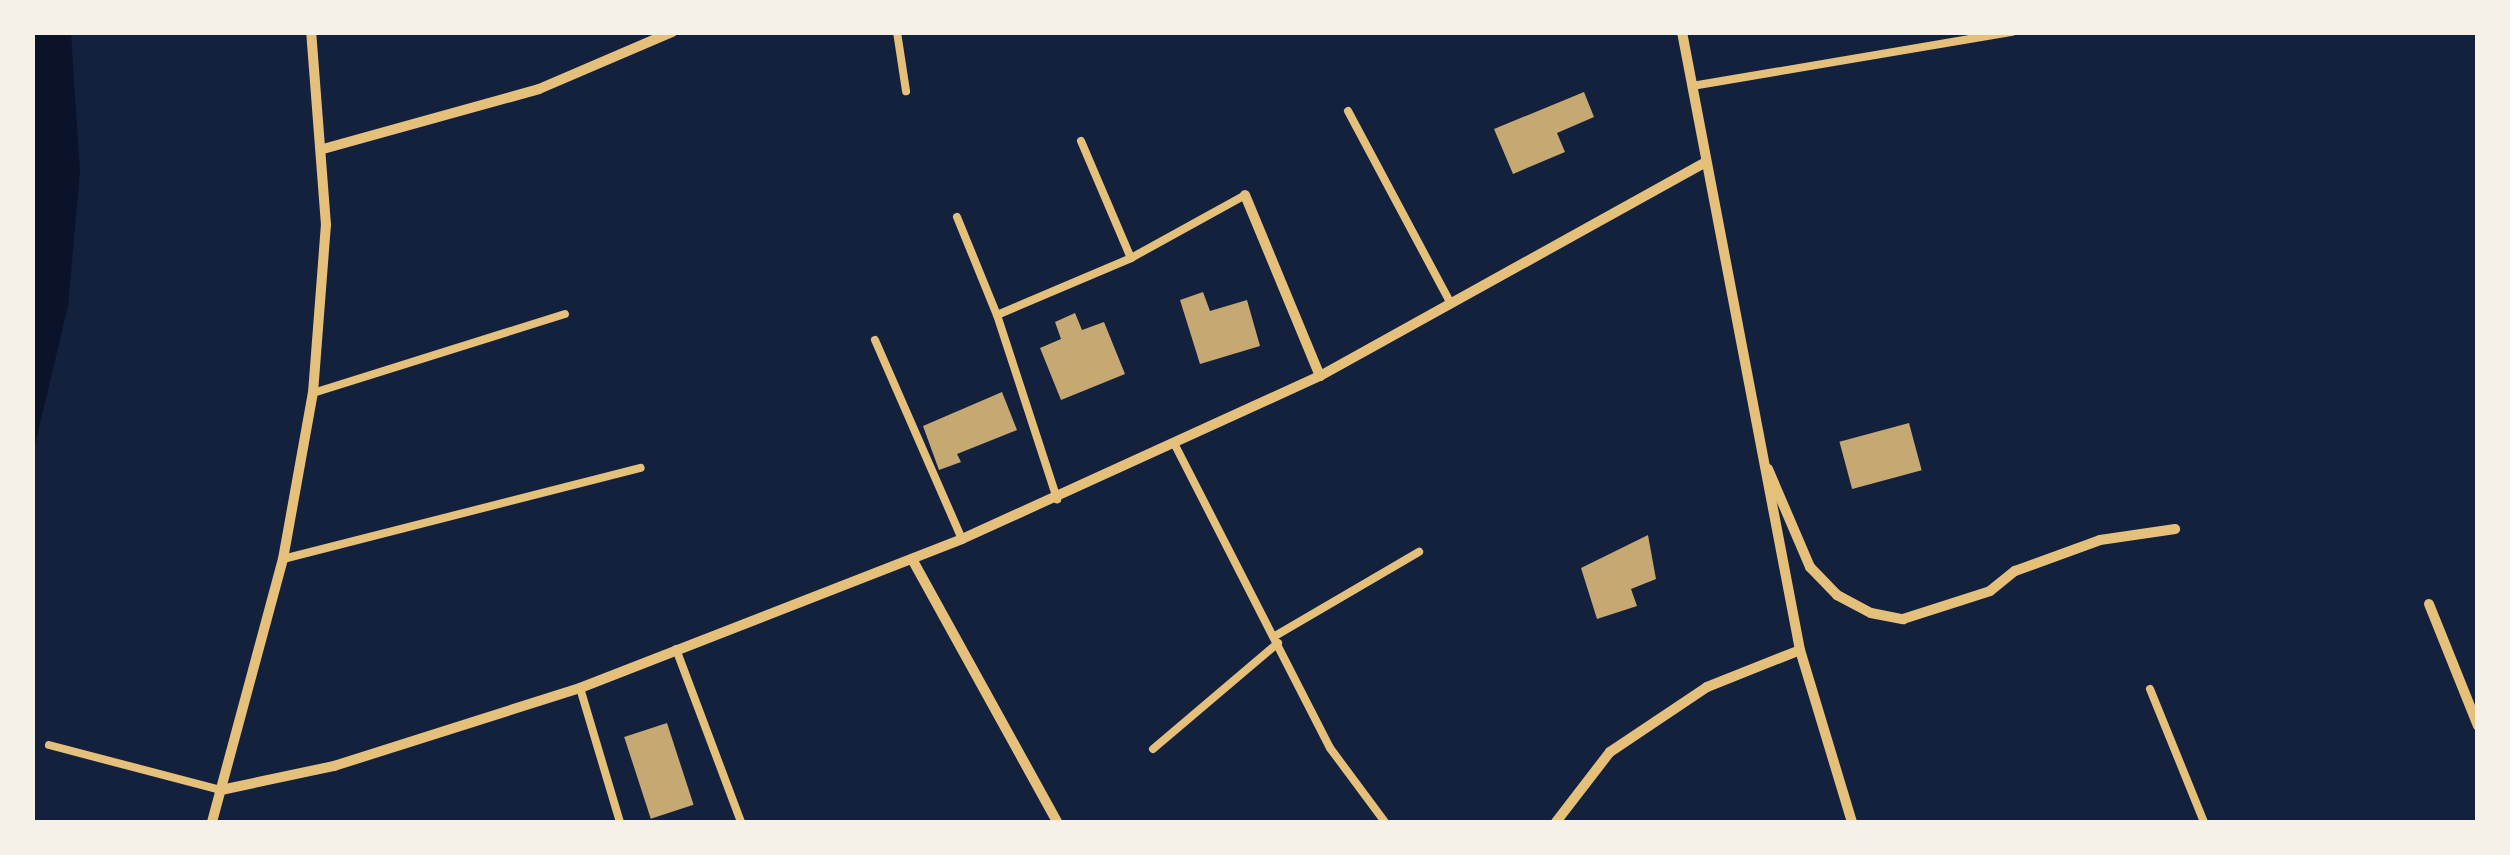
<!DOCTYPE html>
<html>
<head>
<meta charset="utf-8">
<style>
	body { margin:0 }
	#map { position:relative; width:2510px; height:855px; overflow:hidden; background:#14213d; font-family:"Crimson Pro",serif }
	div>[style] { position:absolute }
	.water>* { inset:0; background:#0b132b }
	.building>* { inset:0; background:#c6a872; transform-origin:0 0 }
	.service>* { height:8px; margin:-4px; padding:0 4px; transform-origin:4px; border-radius:4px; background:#e5c07b }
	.minor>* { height:10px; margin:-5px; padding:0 5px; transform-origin:5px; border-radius:5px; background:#e5c07b }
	span { translate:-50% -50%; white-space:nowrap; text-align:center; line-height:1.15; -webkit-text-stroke:8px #f6f1e7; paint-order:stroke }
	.frame { position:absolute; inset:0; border:35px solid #f6f1e7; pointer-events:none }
</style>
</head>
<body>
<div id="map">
	<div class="water">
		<div style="clip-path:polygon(33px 32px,71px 33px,80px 172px,68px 306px,33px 453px)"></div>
	</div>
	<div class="building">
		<div style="clip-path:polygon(1584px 92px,1594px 117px,1557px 133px,1565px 152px,1513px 174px,1494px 129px)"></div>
		<div style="clip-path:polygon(1203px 292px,1210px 311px,1247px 300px,1260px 346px,1200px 364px,1180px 300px)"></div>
		<div style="clip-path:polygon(1075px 313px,1082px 330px,1104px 322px,1125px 374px,1061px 400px,1040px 348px,1061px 339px,1055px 322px)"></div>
		<div style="clip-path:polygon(1002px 392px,1017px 430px,957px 454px,961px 462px,939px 470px,923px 426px)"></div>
		<div style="left:1909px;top:423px;width:49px;height:72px;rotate:75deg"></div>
		<div style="clip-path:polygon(1648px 535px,1656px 579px,1631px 589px,1637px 606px,1597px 619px,1581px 568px)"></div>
		<div style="left:667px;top:723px;width:86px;height:45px;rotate:72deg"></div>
	</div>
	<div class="service">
		<div style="left:897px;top:32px;width:60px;rotate:81.3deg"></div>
		<div style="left:1692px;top:86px;width:325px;rotate:-9.6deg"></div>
		<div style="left:1348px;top:111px;width:217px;rotate:61.9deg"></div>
		<div style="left:1081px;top:141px;width:127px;rotate:66.9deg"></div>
		<div style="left:957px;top:217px;width:106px;rotate:67.8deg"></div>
		<div style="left:997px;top:315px;width:194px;rotate:71.9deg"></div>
		<div style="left:997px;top:315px;width:146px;rotate:-23deg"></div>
		<div style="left:1131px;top:258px;width:130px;rotate:-28.9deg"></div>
		<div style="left:875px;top:340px;width:217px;rotate:66.4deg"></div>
		<div style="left:313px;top:393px;width:264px;rotate:-17.4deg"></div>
		<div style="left:1176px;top:447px;width:338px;rotate:62.9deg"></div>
		<div style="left:1330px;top:748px;width:92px;rotate:53.4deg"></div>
		<div style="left:283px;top:559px;width:369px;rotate:-14.3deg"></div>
		<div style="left:1275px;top:636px;width:167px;rotate:-30.3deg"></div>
		<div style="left:676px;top:649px;width:185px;rotate:69.4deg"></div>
		<div style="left:580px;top:688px;width:140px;rotate:73.4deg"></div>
		<div style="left:2150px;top:689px;width:144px;rotate:67.9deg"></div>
		<div style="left:49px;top:745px;width:178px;rotate:14.7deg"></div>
		<div style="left:1153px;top:749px;width:164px;rotate:-40.3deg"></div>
	</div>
	<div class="minor">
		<div style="left:1682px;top:32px;width:629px;rotate:79.19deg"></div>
		<div style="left:1800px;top:650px;width:180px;rotate:73.2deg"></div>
		<div style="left:323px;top:149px;width:224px;rotate:-15.5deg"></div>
		<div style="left:539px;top:89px;width:145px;rotate:-23.2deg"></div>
		<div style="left:1245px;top:195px;width:196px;rotate:67.5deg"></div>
		<div style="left:1768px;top:469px;width:107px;rotate:66.8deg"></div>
		<div style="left:1810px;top:567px;width:39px;rotate:46deg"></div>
		<div style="left:1837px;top:595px;width:38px;rotate:28deg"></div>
		<div style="left:1871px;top:613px;width:33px;rotate:11deg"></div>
		<div style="left:1903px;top:619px;width:91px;rotate:-17.8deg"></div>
		<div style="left:1990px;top:591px;width:32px;rotate:-39deg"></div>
		<div style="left:2015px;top:571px;width:90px;rotate:-20deg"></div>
		<div style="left:2100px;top:540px;width:76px;rotate:-8.3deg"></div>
		<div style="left:912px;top:559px;width:300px;rotate:61.1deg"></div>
		<div style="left:2429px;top:604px;width:131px;rotate:68.1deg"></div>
		<div style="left:221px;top:790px;width:116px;rotate:-12deg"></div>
		<div style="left:334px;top:766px;width:258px;rotate:-17.6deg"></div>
		<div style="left:580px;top:688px;width:410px;rotate:-21.3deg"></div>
		<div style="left:962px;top:539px;width:393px;rotate:-24.5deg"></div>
		<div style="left:1320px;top:376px;width:441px;rotate:-29deg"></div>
		<div style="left:212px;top:822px;width:272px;rotate:-74.9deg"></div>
		<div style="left:283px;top:559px;width:169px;rotate:-79.8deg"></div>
		<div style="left:313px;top:393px;width:169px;rotate:-85.6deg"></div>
		<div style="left:326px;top:225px;width:194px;rotate:-94.4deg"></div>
		<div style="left:1556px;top:822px;width:88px;rotate:-52.4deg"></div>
		<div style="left:1610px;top:752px;width:117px;rotate:-33.8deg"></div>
		<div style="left:1707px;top:687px;width:100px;rotate:-21.7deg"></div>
	</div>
	<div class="frame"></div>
</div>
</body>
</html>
